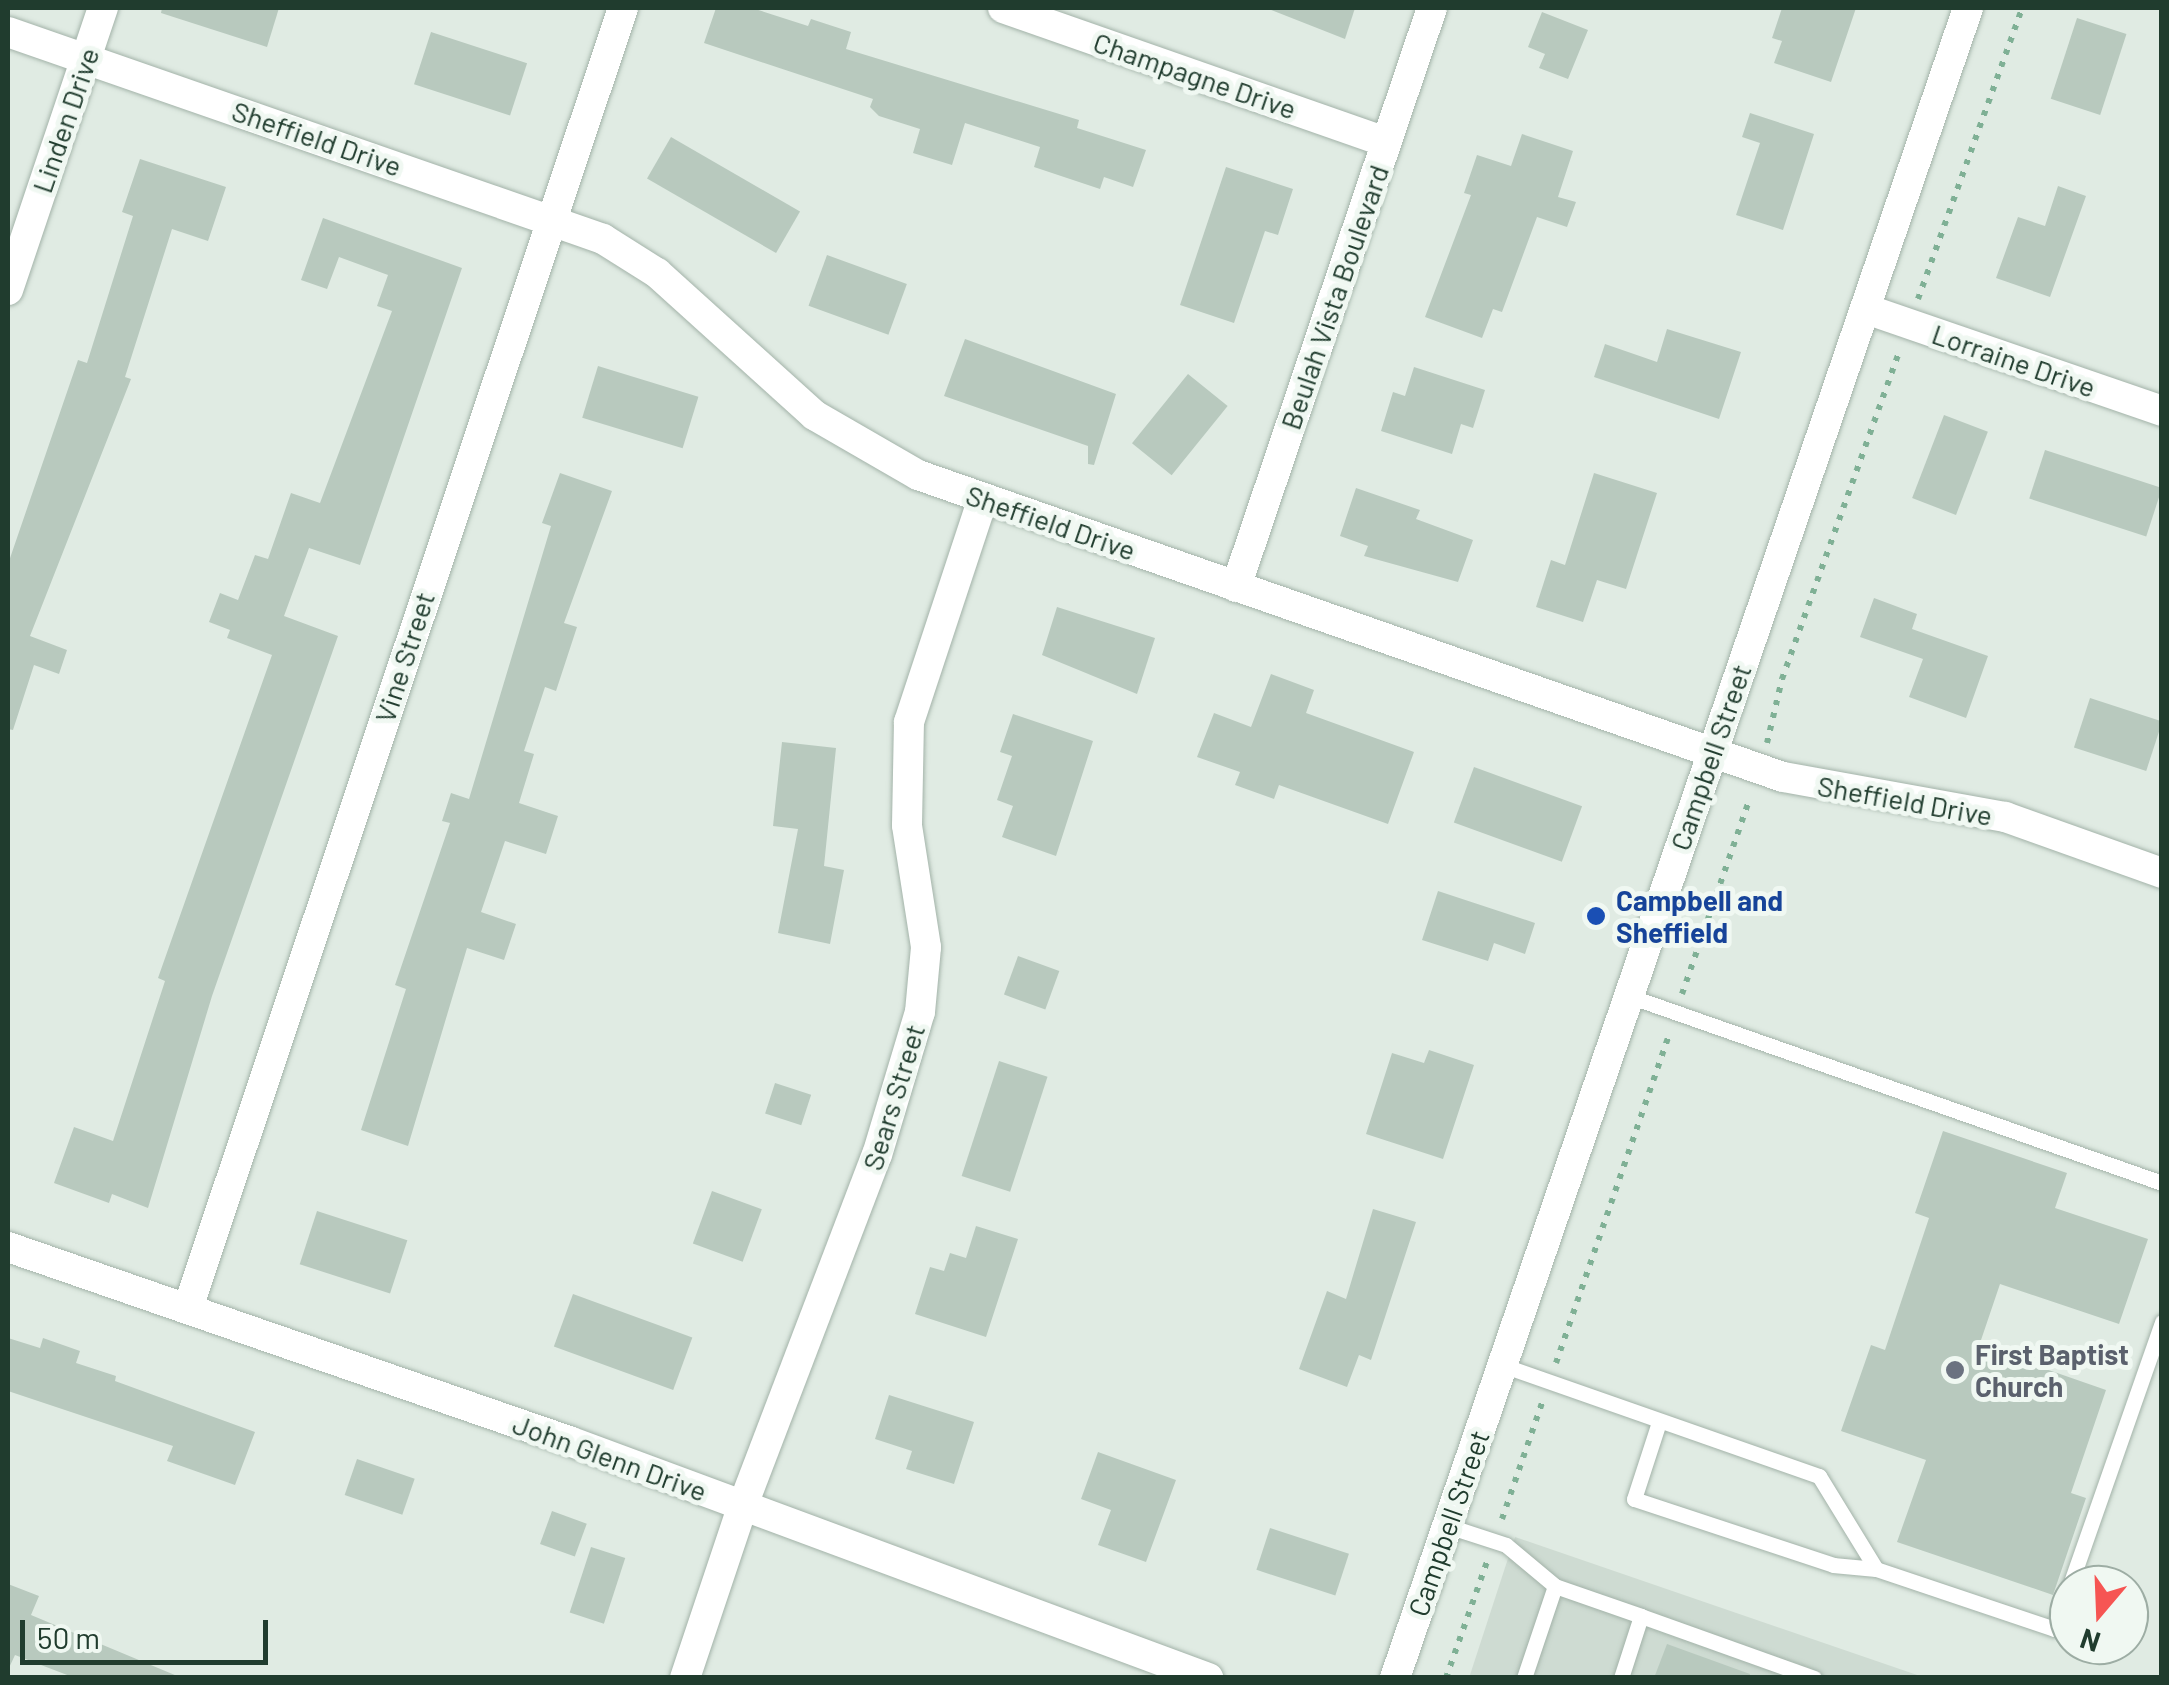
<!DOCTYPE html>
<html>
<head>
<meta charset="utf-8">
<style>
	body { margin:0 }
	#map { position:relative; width:2169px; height:1685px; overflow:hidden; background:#e0ebe3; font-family:Barlow,sans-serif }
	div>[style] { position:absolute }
	.built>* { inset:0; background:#cedbd2 }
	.building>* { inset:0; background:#b8c9be; transform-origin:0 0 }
	.path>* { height:6px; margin-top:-3px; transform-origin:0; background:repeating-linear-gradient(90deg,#7fb095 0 5px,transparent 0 13px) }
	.roads { filter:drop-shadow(0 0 2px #a3b3a9) drop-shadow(0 0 2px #a3b3a9) }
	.service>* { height:15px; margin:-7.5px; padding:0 7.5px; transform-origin:7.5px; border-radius:7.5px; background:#fff }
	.minor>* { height:30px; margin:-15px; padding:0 15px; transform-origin:15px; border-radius:15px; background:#fff }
	.secondary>* { height:30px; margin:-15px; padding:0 15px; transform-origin:15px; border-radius:15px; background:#fff }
	.dots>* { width:28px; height:28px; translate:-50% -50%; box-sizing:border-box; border:5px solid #f0f8f2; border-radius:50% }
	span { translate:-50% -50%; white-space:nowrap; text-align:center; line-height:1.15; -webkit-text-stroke:10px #f0f8f2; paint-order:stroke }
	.street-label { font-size:28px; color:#203c2e }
	.transit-label { font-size:28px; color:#164399; font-weight:700 }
	.left { translate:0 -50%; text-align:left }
	.worship-label { font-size:28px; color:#5b616d; font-weight:700 }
	.frame { position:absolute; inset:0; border:10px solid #203c2e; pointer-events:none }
	.north { position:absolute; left:2049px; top:1565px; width:100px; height:100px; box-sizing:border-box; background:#f0f8f2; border:2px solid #9dada4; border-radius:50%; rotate:199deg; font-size:28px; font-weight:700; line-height:40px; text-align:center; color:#203c2e }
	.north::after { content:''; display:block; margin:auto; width:35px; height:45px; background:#f65553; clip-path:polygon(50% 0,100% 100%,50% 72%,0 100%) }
	.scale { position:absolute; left:20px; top:1620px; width:248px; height:45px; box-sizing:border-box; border:5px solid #203c2e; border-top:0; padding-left:12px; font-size:30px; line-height:35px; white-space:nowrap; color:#203c2e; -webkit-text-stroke:8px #f0f8f2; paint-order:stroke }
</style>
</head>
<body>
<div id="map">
	<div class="built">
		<div style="clip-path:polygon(1515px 1537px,1923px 1677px,1469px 1678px)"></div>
	</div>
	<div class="building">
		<div style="clip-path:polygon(162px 8px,279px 8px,267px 47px,161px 13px)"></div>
		<div style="clip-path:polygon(716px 8px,752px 8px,808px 26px,811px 19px,851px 32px,846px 49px,1079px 120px,1077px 128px,1146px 150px,1133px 187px,1104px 177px,1100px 189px,1034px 167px,1040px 147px,965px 123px,952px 165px,913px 153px,920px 129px,879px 116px,870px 107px,873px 99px,704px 43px)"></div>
		<div style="clip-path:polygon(1266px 8px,1355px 8px,1345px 39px)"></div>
		<div style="clip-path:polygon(1782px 8px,1856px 8px,1831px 82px,1774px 63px,1782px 41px,1772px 38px)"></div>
		<div style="clip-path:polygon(1542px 12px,1588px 30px,1568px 79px,1539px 68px,1545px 54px,1528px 47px)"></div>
		<div style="left:2077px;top:18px;width:52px;height:85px;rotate:18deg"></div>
		<div style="left:431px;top:32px;width:101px;height:55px;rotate:18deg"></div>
		<div style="clip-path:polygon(1750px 113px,1814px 134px,1783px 230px,1736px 215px,1760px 143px,1742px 137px)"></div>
		<div style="clip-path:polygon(1522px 134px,1573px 151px,1558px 197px,1576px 202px,1567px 227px,1537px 217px,1502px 312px,1493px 309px,1482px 338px,1425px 317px,1471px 195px,1464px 193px,1477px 155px,1511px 166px)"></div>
		<div style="left:671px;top:137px;width:149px;height:48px;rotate:30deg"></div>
		<div style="clip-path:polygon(140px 159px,226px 187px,208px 241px,172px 229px,125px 377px,131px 379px,30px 636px,67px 650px,59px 674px,34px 665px,13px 730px,8px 729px,8px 564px,78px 360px,87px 363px,133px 216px,122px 212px)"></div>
		<div style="clip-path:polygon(1226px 167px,1293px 189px,1278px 235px,1265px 231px,1234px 323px,1180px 305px)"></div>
		<div style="clip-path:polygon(2058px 186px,2086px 196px,2050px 297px,1996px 278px,2018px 217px,2045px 226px)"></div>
		<div style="clip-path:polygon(323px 218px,462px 268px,360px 565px,309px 548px,284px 616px,338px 636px,212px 996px,148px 1208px,112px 1194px,109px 1203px,54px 1183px,74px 1127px,113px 1141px,165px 981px,158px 978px,272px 655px,227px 638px,230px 630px,209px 622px,220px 593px,238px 600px,255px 555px,268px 559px,291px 493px,320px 503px,392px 311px,377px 306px,388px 275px,339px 257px,327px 289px,301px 280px)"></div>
		<div style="left:827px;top:255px;width:85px;height:54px;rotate:20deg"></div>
		<div style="clip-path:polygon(1667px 329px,1741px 352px,1719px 419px,1594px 377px,1605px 344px,1657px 362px)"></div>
		<div style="clip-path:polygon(965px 339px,1116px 394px,1094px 465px,1088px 464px,1088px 446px,944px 396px)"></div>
		<div style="left:598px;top:366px;width:105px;height:54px;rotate:17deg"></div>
		<div style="clip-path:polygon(1414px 367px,1485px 390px,1473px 428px,1461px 424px,1452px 454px,1381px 431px,1393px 392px,1405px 396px)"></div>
		<div style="left:1188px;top:374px;width:51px;height:89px;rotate:39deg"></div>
		<div style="left:1944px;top:415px;width:47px;height:89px;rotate:21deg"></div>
		<div style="left:2045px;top:450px;width:123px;height:51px;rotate:18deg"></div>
		<div style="clip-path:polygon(560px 473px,612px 491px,564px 623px,577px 627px,556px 691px,545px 687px,524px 751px,534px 754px,519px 803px,558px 816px,546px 854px,505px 841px,481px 912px,516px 924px,504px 960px,467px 948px,408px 1146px,361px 1130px,406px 989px,395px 985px,450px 823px,442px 821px,451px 793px,469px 799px,551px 526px,542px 523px)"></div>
		<div style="clip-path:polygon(1594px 473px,1657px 493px,1626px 589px,1597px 580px,1583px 622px,1536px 607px,1551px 560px,1565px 565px)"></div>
		<div style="clip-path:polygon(1356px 488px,1420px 510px,1416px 519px,1473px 540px,1458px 582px,1364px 556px,1368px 546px,1340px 536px)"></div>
		<div style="clip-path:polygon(1874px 598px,1917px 614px,1912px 629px,1988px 656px,1966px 718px,1909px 697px,1923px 659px,1860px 637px)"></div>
		<div style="clip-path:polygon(1057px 607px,1155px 638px,1137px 694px,1042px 655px)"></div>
		<div style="clip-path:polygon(1271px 674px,1314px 690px,1306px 713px,1414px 752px,1388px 824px,1279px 785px,1274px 799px,1235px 785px,1240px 772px,1197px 757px,1214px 713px,1251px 727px)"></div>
		<div style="left:2090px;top:698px;width:76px;height:52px;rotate:18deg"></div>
		<div style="clip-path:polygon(1013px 714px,1093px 741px,1056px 856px,1002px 837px,1013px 806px,997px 800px,1012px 756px,1000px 752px)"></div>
		<div style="clip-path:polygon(782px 742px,836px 748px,824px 866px,844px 870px,830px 944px,778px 933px,798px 829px,773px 826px)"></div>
		<div style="left:1474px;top:767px;width:115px;height:59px;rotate:20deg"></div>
		<div style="clip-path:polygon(1438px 891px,1535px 923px,1525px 954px,1494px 943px,1488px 961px,1422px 940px)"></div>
		<div style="left:1018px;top:956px;width:44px;height:41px;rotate:20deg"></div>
		<div style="clip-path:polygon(1429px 1050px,1474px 1065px,1443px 1159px,1366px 1134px,1392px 1053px,1424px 1063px)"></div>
		<div style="left:999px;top:1061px;width:51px;height:121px;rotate:18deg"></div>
		<div style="left:775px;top:1083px;width:38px;height:32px;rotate:18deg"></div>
		<div style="clip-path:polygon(1943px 1131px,2067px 1173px,2055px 1208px,2148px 1239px,2119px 1324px,2000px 1284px,1979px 1346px,2106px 1390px,2071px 1493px,2086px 1498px,2053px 1595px,1897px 1542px,1926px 1460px,1841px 1431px,1871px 1345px,1885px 1350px,1929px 1218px,1915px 1213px)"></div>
		<div style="left:712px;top:1191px;width:53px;height:56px;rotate:20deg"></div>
		<div style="clip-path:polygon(1373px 1209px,1416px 1222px,1371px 1360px,1359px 1355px,1347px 1387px,1299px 1369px,1327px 1291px,1346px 1299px)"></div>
		<div style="left:317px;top:1211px;width:95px;height:56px;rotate:18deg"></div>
		<div style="clip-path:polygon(976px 1226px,1018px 1239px,986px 1337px,915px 1314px,930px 1267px,944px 1271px,950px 1253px,966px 1258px)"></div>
		<div style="left:573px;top:1294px;width:127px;height:56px;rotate:20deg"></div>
		<div style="clip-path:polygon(8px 1338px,40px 1348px,43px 1338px,80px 1351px,76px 1363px,116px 1376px,115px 1381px,255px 1432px,235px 1485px,167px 1461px,173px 1446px,8px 1391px)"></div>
		<div style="clip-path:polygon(889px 1395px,974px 1422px,954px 1484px,906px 1469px,912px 1451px,875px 1439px)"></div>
		<div style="clip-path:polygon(1098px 1452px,1176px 1480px,1146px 1562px,1098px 1545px,1111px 1510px,1081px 1499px)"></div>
		<div style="left:357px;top:1459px;width:61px;height:38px;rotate:19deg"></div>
		<div style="left:552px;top:1511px;width:37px;height:35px;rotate:20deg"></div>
		<div style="left:1270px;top:1528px;width:83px;height:44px;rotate:18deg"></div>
		<div style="left:591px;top:1547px;width:36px;height:69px;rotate:18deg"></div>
		<div style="clip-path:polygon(8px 1584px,39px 1596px,31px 1615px,182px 1678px,75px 1678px,15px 1655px,8px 1670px)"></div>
		<div style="clip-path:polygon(1667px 1644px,1750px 1674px,1749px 1678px,1654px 1678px)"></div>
	</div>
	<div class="path">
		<div style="left:1918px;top:299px;width:309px;rotate:-70.3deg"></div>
		<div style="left:1767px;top:743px;width:66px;rotate:-76.8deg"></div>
		<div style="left:1782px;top:679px;width:346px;rotate:-70.3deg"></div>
		<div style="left:1682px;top:994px;width:207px;rotate:-70.9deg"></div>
		<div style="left:1556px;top:1363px;width:348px;rotate:-71deg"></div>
		<div style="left:1502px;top:1519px;width:123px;rotate:-71deg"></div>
		<div style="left:1446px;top:1678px;width:126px;rotate:-70.6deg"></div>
	</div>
	<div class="roads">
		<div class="service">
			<div style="left:1629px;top:996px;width:565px;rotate:19.33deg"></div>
			<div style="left:1502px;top:1365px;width:336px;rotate:19.3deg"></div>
			<div style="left:1819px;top:1476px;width:109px;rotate:58.5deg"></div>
			<div style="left:1876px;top:1569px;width:188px;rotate:18.6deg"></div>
			<div style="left:2054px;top:1629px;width:45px;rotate:-70.3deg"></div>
			<div style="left:1659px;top:1422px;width:81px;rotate:108deg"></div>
			<div style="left:1634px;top:1499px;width:210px;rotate:18.3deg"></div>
			<div style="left:1833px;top:1565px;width:43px;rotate:5.3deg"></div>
			<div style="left:1448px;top:1526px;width:61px;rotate:18.1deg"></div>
			<div style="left:1506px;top:1545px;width:64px;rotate:39.9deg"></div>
			<div style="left:1555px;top:1586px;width:91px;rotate:19.2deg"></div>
			<div style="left:1641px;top:1616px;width:65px;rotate:107.9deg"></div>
			<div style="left:2070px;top:1585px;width:279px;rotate:-70.7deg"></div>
			<div style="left:1641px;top:1616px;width:184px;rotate:19.7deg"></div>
			<div style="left:1524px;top:1678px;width:97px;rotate:-71.4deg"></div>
		</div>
		<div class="minor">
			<div style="left:1003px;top:8px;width:406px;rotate:19.3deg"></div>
			<div style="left:8px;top:32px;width:630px;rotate:19.18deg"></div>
			<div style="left:603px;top:239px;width:64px;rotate:32.2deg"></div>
			<div style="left:657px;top:273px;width:212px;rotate:42.1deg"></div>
			<div style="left:814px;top:415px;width:120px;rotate:30deg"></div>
			<div style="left:918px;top:475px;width:916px;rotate:19.25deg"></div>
			<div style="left:1783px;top:777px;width:226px;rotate:10.2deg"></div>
			<div style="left:2005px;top:817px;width:167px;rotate:19.6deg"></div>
			<div style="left:8px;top:290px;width:298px;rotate:-71.4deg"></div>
			<div style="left:1866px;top:309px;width:313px;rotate:19deg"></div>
			<div style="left:1236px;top:587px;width:611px;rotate:-71.3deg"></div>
			<div style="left:8px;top:1247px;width:594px;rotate:19.08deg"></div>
			<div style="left:569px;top:1441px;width:682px;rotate:20.35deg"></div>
			<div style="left:188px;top:1308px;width:1371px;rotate:-71.5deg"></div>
			<div style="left:685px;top:1678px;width:182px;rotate:-71.5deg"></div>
			<div style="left:743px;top:1505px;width:375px;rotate:-69.1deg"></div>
			<div style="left:877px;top:1155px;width:149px;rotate:-73.3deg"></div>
			<div style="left:920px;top:1012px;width:65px;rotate:-84.7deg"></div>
			<div style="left:926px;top:947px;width:123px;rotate:-98.9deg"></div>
			<div style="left:907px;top:825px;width:103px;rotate:-88.9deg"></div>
			<div style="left:909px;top:722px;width:236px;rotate:-71.7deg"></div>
		</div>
		<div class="secondary">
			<div style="left:1395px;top:1678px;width:1766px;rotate:-71.06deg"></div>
		</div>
	</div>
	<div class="dots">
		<div style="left:1596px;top:916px;background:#1a4fb4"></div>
		<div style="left:1955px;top:1370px;background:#6b7280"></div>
	</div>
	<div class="street-label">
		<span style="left:1195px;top:75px;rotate:19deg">Champagne Drive</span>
		<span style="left:65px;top:120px;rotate:-71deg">Linden Drive</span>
		<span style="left:317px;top:138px;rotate:19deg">Sheffield Drive</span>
		<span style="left:1334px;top:297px;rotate:-71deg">Beulah Vista Boulevard</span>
		<span style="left:2014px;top:360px;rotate:19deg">Lorraine Drive</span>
		<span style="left:1051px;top:522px;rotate:19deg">Sheffield Drive</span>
		<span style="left:404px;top:657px;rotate:-72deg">Vine Street</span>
		<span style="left:1710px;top:757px;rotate:-71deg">Campbell Street</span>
		<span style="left:1905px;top:800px;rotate:10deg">Sheffield Drive</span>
		<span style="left:893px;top:1097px;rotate:-73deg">Sears Street</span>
		<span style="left:610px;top:1457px;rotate:20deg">John Glenn Drive</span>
		<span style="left:1448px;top:1523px;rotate:-71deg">Campbell Street</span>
	</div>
	<div class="transit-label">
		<span class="left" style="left:1616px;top:916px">Campbell and<br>Sheffield</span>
	</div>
	<div class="worship-label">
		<span class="left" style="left:1975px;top:1370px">First Baptist<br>Church</span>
	</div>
	<div class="frame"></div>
	<div class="north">N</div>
	<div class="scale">50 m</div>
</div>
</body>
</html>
